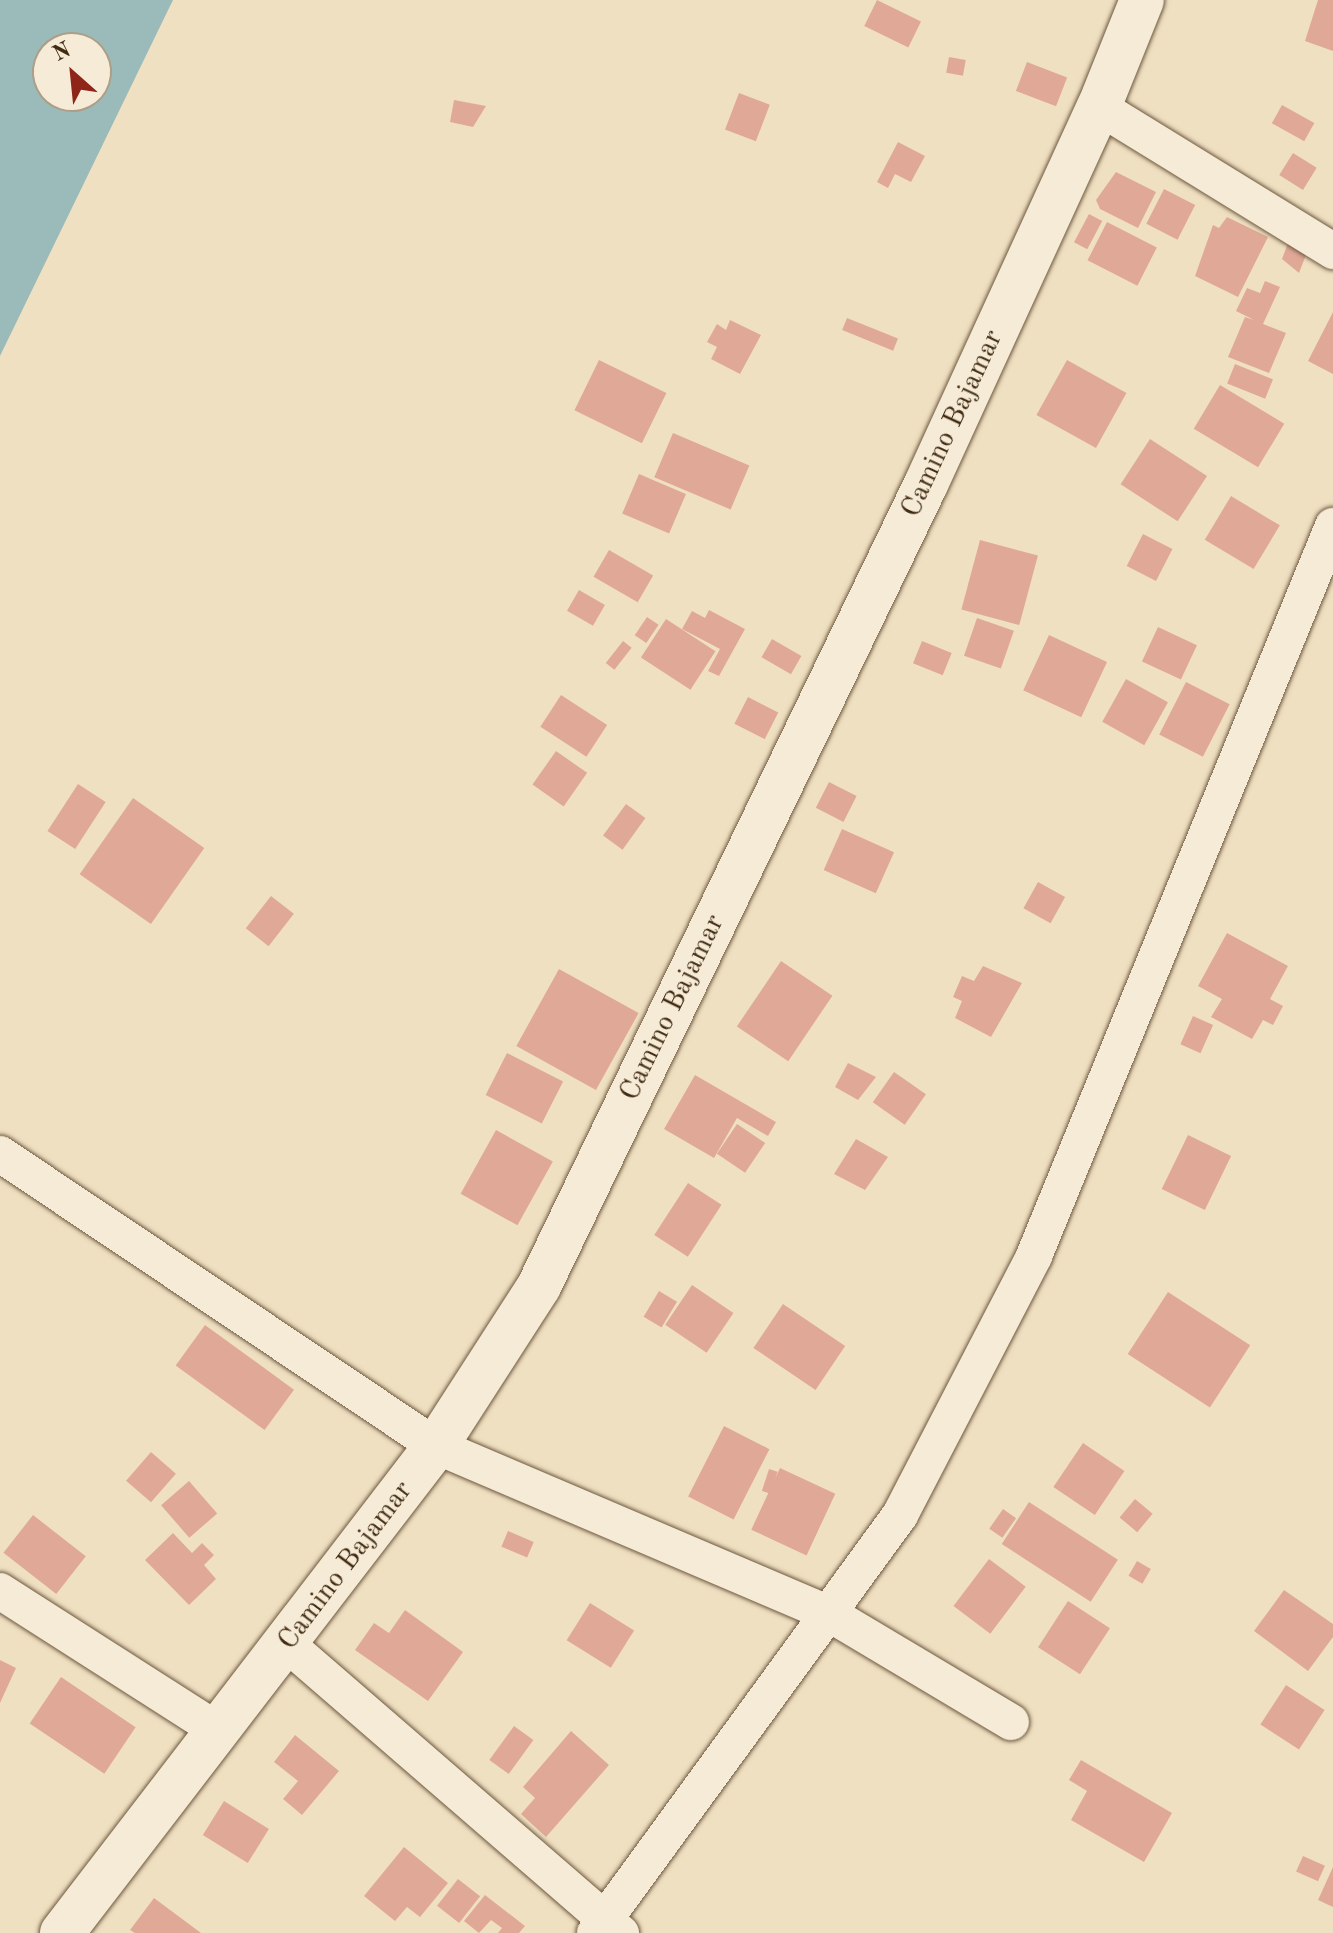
<!DOCTYPE html>
<html>
<head>
<meta charset="utf-8">
<style>
	body { margin:0 }
	#map { position:relative; width:1333px; height:1933px; overflow:hidden; background:#f0e0c2; font-family:"Old Standard TT",serif }
	div>[style] { position:absolute }
	.water>* { inset:0; background:#9bbbba }
	.building>* { inset:0; background:#e0a997; transform-origin:0 0 }
	.roads { filter:drop-shadow(0 0 2px #6d583e) drop-shadow(0 0 2px #6d583e) }
	.street>* { height:36px; margin:-18px; padding:0 18px; transform-origin:18px; border-radius:18px; background:#f5ebd7 }
	.secondary>* { height:44px; margin:-22px; padding:0 22px; transform-origin:22px; border-radius:22px; background:#f5ebd7 }
	span { translate:-50% -50%; white-space:nowrap; text-align:center; line-height:1.15; -webkit-text-stroke:8px #f5ebd7; paint-order:stroke }
	.street-label { font-size:28px; color:#412b12 }
	.north { position:absolute; left:32px; top:32px; width:80px; height:80px; box-sizing:border-box; background:#f5ebd7; border:2px solid #ad9e88; border-radius:50%; rotate:333deg; font-size:22px; font-weight:700; line-height:32px; text-align:center; color:#412b12 }
	.north::after { content:''; display:block; margin:auto; width:28px; height:36px; background:#8f2418; clip-path:polygon(50% 0,100% 100%,50% 72%,0 100%) }
</style>
</head>
<body>
<div id="map">
	<div class="water">
		<div style="clip-path:polygon(evenodd,0 0,173px 0,0 356px,0 0,48px 48px,96px 48px,96px 96px,48px 96px,48px 48px)"></div>
	</div>
	<div class="building">
		<div style="left:877px;top:0;width:49px;height:29px;rotate:26deg"></div>
		<div style="clip-path:polygon(1318px 0,1333px 0,1333px 51px,1305px 41px)"></div>
		<div style="left:949px;top:57px;width:17px;height:16px;rotate:10deg"></div>
		<div style="left:1027px;top:62px;width:43px;height:31px;rotate:21deg"></div>
		<div style="left:739px;top:93px;width:33px;height:39px;rotate:21deg"></div>
		<div style="clip-path:polygon(454px 100px,486px 106px,473px 127px,450px 122px)"></div>
		<div style="left:1282px;top:105px;width:37px;height:21px;rotate:29deg"></div>
		<div style="clip-path:polygon(898px 142px,925px 156px,911px 182px,895px 174px,888px 188px,877px 182px)"></div>
		<div style="left:1293px;top:153px;width:28px;height:26px;rotate:32deg"></div>
		<div style="clip-path:polygon(1116px 172px,1156px 192px,1138px 228px,1100px 209px,1096px 200px)"></div>
		<div style="left:1164px;top:189px;width:35px;height:39px;rotate:27deg"></div>
		<div style="left:1089px;top:214px;width:15px;height:32px;rotate:28deg"></div>
		<div style="clip-path:polygon(1227px 217px,1268px 237px,1238px 297px,1195px 276px,1213px 225px,1219px 228px)"></div>
		<div style="left:1107px;top:222px;width:56px;height:43px;rotate:27deg"></div>
		<div style="clip-path:polygon(1291px 235px,1311px 242px,1299px 273px,1282px 259px)"></div>
		<div style="clip-path:polygon(1265px 281px,1280px 287px,1263px 324px,1286px 333px,1269px 373px,1228px 357px,1245px 317px,1254px 320px,1236px 311px,1247px 288px,1260px 293px)"></div>
		<div style="clip-path:polygon(1333px 312px,1333px 374px,1308px 361px)"></div>
		<div style="left:847px;top:318px;width:55px;height:13px;rotate:22deg"></div>
		<div style="clip-path:polygon(730px 320px,761px 335px,740px 374px,711px 359px,717px 347px,707px 342px,717px 324px,726px 330px)"></div>
		<div style="left:599px;top:360px;width:75px;height:56px;rotate:26deg"></div>
		<div style="left:1067px;top:360px;width:68px;height:63px;rotate:29deg"></div>
		<div style="left:1235px;top:364px;width:41px;height:21px;rotate:22deg"></div>
		<div style="left:1220px;top:385px;width:75px;height:51px;rotate:31deg"></div>
		<div style="left:673px;top:433px;width:83px;height:48px;rotate:23deg"></div>
		<div style="left:1150px;top:439px;width:68px;height:54px;rotate:33deg"></div>
		<div style="left:639px;top:474px;width:51px;height:43px;rotate:23deg"></div>
		<div style="left:1231px;top:496px;width:57px;height:51px;rotate:31deg"></div>
		<div style="left:1143px;top:534px;width:33px;height:36px;rotate:27deg"></div>
		<div style="left:980px;top:540px;width:60px;height:72px;rotate:15deg"></div>
		<div style="left:609px;top:550px;width:51px;height:31px;rotate:30deg"></div>
		<div style="left:579px;top:590px;width:30px;height:24px;rotate:30deg"></div>
		<div style="clip-path:polygon(709px 610px,745px 629px,719px 676px,708px 671px,720px 649px,682px 629px,692px 611px,705px 618px)"></div>
		<div style="left:647px;top:617px;width:14px;height:22px;rotate:34deg"></div>
		<div style="left:977px;top:618px;width:39px;height:40px;rotate:19deg"></div>
		<div style="left:666px;top:619px;width:59px;height:46px;rotate:33deg"></div>
		<div style="left:1158px;top:627px;width:43px;height:38px;rotate:25deg"></div>
		<div style="left:1049px;top:635px;width:64px;height:61px;rotate:25deg"></div>
		<div style="left:772px;top:639px;width:34px;height:21px;rotate:30deg"></div>
		<div style="left:623px;top:641px;width:11px;height:28px;rotate:38deg"></div>
		<div style="left:922px;top:641px;width:32px;height:24px;rotate:22deg"></div>
		<div style="left:1126px;top:679px;width:48px;height:49px;rotate:29deg"></div>
		<div style="left:1186px;top:682px;width:49px;height:59px;rotate:27deg"></div>
		<div style="left:561px;top:695px;width:55px;height:38px;rotate:33deg"></div>
		<div style="left:748px;top:697px;width:34px;height:30px;rotate:27deg"></div>
		<div style="left:556px;top:751px;width:38px;height:41px;rotate:35deg"></div>
		<div style="left:829px;top:782px;width:31px;height:29px;rotate:27deg"></div>
		<div style="left:78px;top:784px;width:33px;height:56px;rotate:33deg"></div>
		<div style="left:133px;top:798px;width:87px;height:93px;rotate:35deg"></div>
		<div style="left:626px;top:804px;width:24px;height:39px;rotate:36deg"></div>
		<div style="left:842px;top:829px;width:57px;height:45px;rotate:24deg"></div>
		<div style="left:1038px;top:882px;width:31px;height:30px;rotate:29deg"></div>
		<div style="left:271px;top:896px;width:29px;height:41px;rotate:38deg"></div>
		<div style="clip-path:polygon(1227px 933px,1288px 966px,1270px 999px,1283px 1006px,1273px 1025px,1263px 1020px,1252px 1039px,1211px 1017px,1222px 999px,1198px 986px)"></div>
		<div style="left:781px;top:961px;width:62px;height:79px;rotate:34deg"></div>
		<div style="clip-path:polygon(983px 966px,1022px 983px,991px 1037px,955px 1018px,962px 1001px,953px 997px,962px 976px,974px 981px)"></div>
		<div style="left:559px;top:969px;width:91px;height:88px;rotate:29deg"></div>
		<div style="left:1193px;top:1016px;width:22px;height:31px;rotate:24deg"></div>
		<div style="left:507px;top:1053px;width:63px;height:47px;rotate:27deg"></div>
		<div style="clip-path:polygon(848px 1063px,876px 1077px,858px 1100px,835px 1087px)"></div>
		<div style="left:894px;top:1072px;width:39px;height:37px;rotate:35deg"></div>
		<div style="clip-path:polygon(695px 1075px,776px 1122px,768px 1136px,737px 1118px,714px 1158px,664px 1129px)"></div>
		<div style="left:737px;top:1124px;width:34px;height:36px;rotate:34deg"></div>
		<div style="left:496px;top:1130px;width:65px;height:73px;rotate:29deg"></div>
		<div style="left:1188px;top:1135px;width:48px;height:60px;rotate:26deg"></div>
		<div style="clip-path:polygon(856px 1139px,888px 1157px,865px 1190px,834px 1174px)"></div>
		<div style="left:688px;top:1183px;width:40px;height:62px;rotate:33deg"></div>
		<div style="left:692px;top:1285px;width:50px;height:48px;rotate:34deg"></div>
		<div style="left:659px;top:1291px;width:21px;height:30px;rotate:31deg"></div>
		<div style="left:1168px;top:1292px;width:98px;height:74px;rotate:33deg"></div>
		<div style="left:783px;top:1304px;width:75px;height:53px;rotate:34deg"></div>
		<div style="left:205px;top:1325px;width:110px;height:50px;rotate:36deg"></div>
		<div style="left:724px;top:1426px;width:51px;height:79px;rotate:27deg"></div>
		<div style="left:1083px;top:1443px;width:50px;height:53px;rotate:34deg"></div>
		<div style="left:151px;top:1452px;width:33px;height:38px;rotate:41deg"></div>
		<div style="left:780px;top:1468px;width:61px;height:68px;rotate:25deg"></div>
		<div style="left:769px;top:1469px;width:9px;height:23px;rotate:18deg"></div>
		<div style="left:189px;top:1481px;width:43px;height:37px;rotate:49deg"></div>
		<div style="left:1135px;top:1499px;width:23px;height:24px;rotate:40deg"></div>
		<div style="left:1029px;top:1502px;width:106px;height:50px;rotate:33deg"></div>
		<div style="left:1003px;top:1509px;width:16px;height:24px;rotate:35deg"></div>
		<div style="left:33px;top:1515px;width:67px;height:48px;rotate:38deg"></div>
		<div style="left:508px;top:1531px;width:28px;height:17px;rotate:23deg"></div>
		<div style="clip-path:polygon(173px 1533px,192px 1553px,202px 1543px,214px 1555px,204px 1565px,216px 1579px,189px 1605px,145px 1560px)"></div>
		<div style="left:989px;top:1559px;width:46px;height:59px;rotate:37deg"></div>
		<div style="left:1137px;top:1561px;width:16px;height:17px;rotate:30deg"></div>
		<div style="clip-path:polygon(1284px 1590px,1333px 1624px,1333px 1637px,1308px 1671px,1254px 1631px)"></div>
		<div style="left:1068px;top:1601px;width:50px;height:55px;rotate:33deg"></div>
		<div style="left:590px;top:1603px;width:52px;height:44px;rotate:32deg"></div>
		<div style="clip-path:polygon(405px 1610px,463px 1652px,428px 1701px,355px 1650px,374px 1623px,389px 1633px)"></div>
		<div style="clip-path:polygon(0 1660px,16px 1668px,0 1703px)"></div>
		<div style="left:61px;top:1677px;width:90px;height:56px;rotate:34deg"></div>
		<div style="left:1286px;top:1685px;width:46px;height:47px;rotate:33deg"></div>
		<div style="left:514px;top:1726px;width:24px;height:42px;rotate:36deg"></div>
		<div style="clip-path:polygon(571px 1731px,609px 1765px,546px 1837px,521px 1814px,535px 1798px,523px 1787px)"></div>
		<div style="clip-path:polygon(295px 1735px,339px 1771px,302px 1815px,283px 1799px,298px 1781px,274px 1762px)"></div>
		<div style="clip-path:polygon(1081px 1760px,1172px 1813px,1144px 1862px,1071px 1820px,1087px 1791px,1069px 1780px)"></div>
		<div style="left:224px;top:1801px;width:53px;height:40px;rotate:32deg"></div>
		<div style="clip-path:polygon(404px 1847px,448px 1883px,420px 1917px,407px 1907px,395px 1921px,364px 1896px)"></div>
		<div style="left:1303px;top:1856px;width:24px;height:17px;rotate:24deg"></div>
		<div style="clip-path:polygon(1333px 1867px,1333px 1907px,1318px 1900px)"></div>
		<div style="left:458px;top:1879px;width:28px;height:34px;rotate:38deg"></div>
		<div style="clip-path:polygon(485px 1895px,525px 1926px,519px 1933px,498px 1933px,502px 1928px,491px 1920px,479px 1933px,464px 1921px)"></div>
		<div style="clip-path:polygon(154px 1898px,201px 1933px,135px 1933px,130px 1930px)"></div>
	</div>
	<div class="roads">
		<div class="street">
			<div style="left:1099px;top:107px;width:275px;rotate:31.6deg"></div>
			<div style="left:0;top:1154px;width:525px;rotate:33.81deg"></div>
			<div style="left:436px;top:1446px;width:426px;rotate:23.1deg"></div>
			<div style="left:828px;top:1613px;width:213px;rotate:30.8deg"></div>
			<div style="left:0;top:1591px;width:256px;rotate:32.6deg"></div>
			<div style="left:287px;top:1644px;width:442px;rotate:40.9deg"></div>
			<div style="left:595px;top:1933px;width:517px;rotate:-53.88deg"></div>
			<div style="left:900px;top:1515px;width:292px;rotate:-62.6deg"></div>
			<div style="left:1034px;top:1256px;width:789px;rotate:-67.73deg"></div>
		</div>
		<div class="secondary">
			<div style="left:62px;top:1933px;width:614px;rotate:-52.48deg"></div>
			<div style="left:436px;top:1446px;width:190px;rotate:-57.2deg"></div>
			<div style="left:539px;top:1286px;width:890px;rotate:-64.24deg"></div>
			<div style="left:926px;top:484px;width:415px;rotate:-65.4deg"></div>
			<div style="left:1099px;top:107px;width:115px;rotate:-68.1deg"></div>
		</div>
	</div>
	<div class="street-label">
		<span style="left:953px;top:424px;rotate:-65deg">Camino Bajamar</span>
		<span style="left:673px;top:1008px;rotate:-64deg">Camino Bajamar</span>
		<span style="left:346px;top:1566px;rotate:-53deg">Camino Bajamar</span>
	</div>
	<div class="north">N</div>
</div>
</body>
</html>
